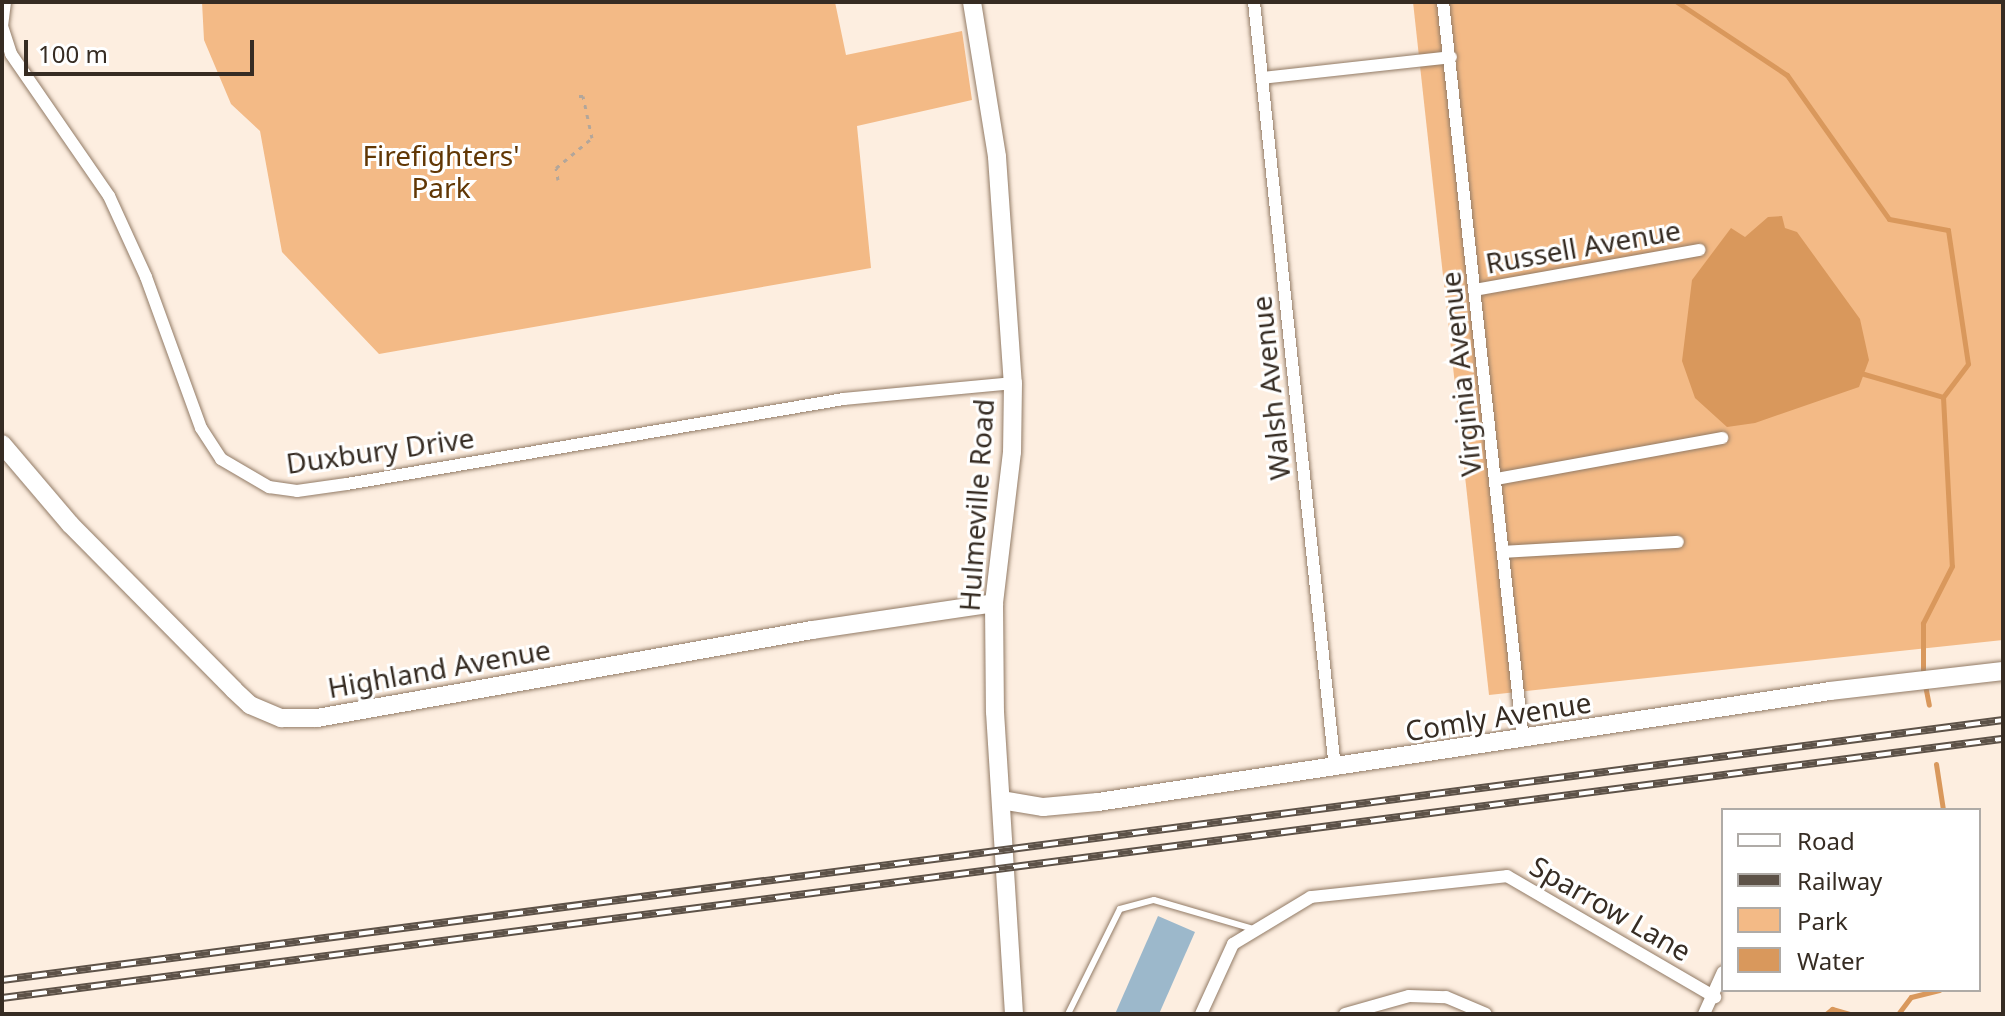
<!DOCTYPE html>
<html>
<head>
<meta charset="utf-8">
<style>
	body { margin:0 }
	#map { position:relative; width:2005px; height:1016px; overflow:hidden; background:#fdeee0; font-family:"Noto Sans",sans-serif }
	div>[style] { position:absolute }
	.green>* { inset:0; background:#f3ba86 }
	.water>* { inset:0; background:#d9985c }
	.stream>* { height:5px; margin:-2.5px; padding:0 2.5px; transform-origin:2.5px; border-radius:2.5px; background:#d9985c }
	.building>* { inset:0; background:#9cb8cb }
	.path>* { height:3px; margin-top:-1.5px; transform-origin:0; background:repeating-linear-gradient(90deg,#b3a69a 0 4px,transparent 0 10px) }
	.roads { filter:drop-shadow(0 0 2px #927b66) drop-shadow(0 0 2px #927b66) }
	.lane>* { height:6px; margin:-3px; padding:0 3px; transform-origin:3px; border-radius:3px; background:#fff }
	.street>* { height:12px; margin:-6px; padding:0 6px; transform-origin:6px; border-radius:6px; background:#fff }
	.secondary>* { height:18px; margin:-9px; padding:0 9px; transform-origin:9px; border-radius:9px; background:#fff }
	.rail>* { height:8px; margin-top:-4px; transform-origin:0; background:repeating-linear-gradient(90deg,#fff 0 15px,#5d5248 0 30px); box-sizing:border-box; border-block:2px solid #5d5248 }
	span { translate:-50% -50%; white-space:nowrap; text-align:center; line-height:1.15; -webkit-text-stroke:6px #fff; paint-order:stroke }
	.park-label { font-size:28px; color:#613705 }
	.street-label { font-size:28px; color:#362c23 }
	.frame { position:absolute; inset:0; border:4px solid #362c23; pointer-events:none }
	.legend { position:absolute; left:1721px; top:808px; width:260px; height:184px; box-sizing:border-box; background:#fff; border:2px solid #afaba7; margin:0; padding:10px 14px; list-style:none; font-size:24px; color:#362c23 }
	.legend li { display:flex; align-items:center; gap:16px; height:40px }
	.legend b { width:40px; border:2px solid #afaba7 }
	.scale { position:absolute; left:24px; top:40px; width:230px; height:36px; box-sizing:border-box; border:4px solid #362c23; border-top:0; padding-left:10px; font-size:24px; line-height:28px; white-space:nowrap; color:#362c23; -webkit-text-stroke:6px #fff; paint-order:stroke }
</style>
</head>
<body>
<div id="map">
	<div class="green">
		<div style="clip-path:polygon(202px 2px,835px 2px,846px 55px,962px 31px,972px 100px,857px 126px,871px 268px,379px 354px,282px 252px,260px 131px,231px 104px,204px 40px)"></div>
		<div style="clip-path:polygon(1413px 2px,2003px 2px,2003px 640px,1489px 695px)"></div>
	</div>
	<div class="water">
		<div style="clip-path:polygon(1782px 216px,1785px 228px,1797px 232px,1860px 319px,1869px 360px,1859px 387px,1755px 423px,1727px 427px,1695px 398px,1682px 361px,1692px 280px,1731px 228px,1745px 237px,1768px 217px)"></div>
	</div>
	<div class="stream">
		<div style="left:1677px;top:2px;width:132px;rotate:33.6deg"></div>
		<div style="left:1787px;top:75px;width:176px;rotate:54.7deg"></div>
		<div style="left:1889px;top:219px;width:60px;rotate:10.6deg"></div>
		<div style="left:1948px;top:230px;width:135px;rotate:81.5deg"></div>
		<div style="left:1968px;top:364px;width:41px;rotate:127.1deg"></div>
		<div style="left:1943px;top:397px;width:169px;rotate:87deg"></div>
		<div style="left:1952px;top:566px;width:64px;rotate:117deg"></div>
		<div style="left:1923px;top:623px;width:52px;rotate:90deg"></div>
		<div style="left:1864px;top:374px;width:82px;rotate:16.2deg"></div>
		<div style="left:1925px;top:685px;width:20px;rotate:79deg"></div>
		<div style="left:1936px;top:764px;width:47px;rotate:81.3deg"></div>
		<div style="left:1826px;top:1014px;width:8px;rotate:-40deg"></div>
		<div style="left:1832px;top:1009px;width:19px;rotate:16deg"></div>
		<div style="left:1898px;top:1014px;width:21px;rotate:-53deg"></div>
		<div style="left:1911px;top:997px;width:29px;rotate:-14deg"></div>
	</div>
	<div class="building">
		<div style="clip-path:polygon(1158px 916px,1195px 932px,1159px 1014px,1115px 1014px)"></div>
	</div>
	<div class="path">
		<div style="left:558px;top:180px;width:12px;rotate:-99deg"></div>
		<div style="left:556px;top:168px;width:47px;rotate:-39.8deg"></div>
		<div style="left:592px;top:138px;width:43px;rotate:-102.1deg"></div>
		<div style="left:583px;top:96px;width:10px;rotate:180deg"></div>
	</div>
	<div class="roads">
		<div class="lane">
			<div style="left:1068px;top:1014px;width:117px;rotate:-63.7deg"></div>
			<div style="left:1120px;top:909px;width:35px;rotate:-15deg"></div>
			<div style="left:1154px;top:900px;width:103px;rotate:16.3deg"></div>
		</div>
		<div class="street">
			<div style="left:5px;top:2px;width:24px;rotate:97deg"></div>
			<div style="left:2px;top:26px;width:29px;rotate:72deg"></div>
			<div style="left:11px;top:54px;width:173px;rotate:55.4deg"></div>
			<div style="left:109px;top:196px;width:89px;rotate:65.4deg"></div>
			<div style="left:146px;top:277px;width:161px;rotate:70deg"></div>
			<div style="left:201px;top:428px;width:37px;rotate:57deg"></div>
			<div style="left:221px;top:459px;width:56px;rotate:30.3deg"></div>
			<div style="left:269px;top:487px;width:28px;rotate:8deg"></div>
			<div style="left:297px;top:491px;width:50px;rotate:-8deg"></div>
			<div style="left:347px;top:484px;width:504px;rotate:-9.71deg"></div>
			<div style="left:844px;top:399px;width:170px;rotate:-5.4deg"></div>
			<div style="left:1254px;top:2px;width:771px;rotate:83.97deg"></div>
			<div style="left:1443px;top:2px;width:742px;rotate:83.81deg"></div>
			<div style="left:1262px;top:78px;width:190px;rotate:-6.3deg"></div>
			<div style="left:1474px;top:290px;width:229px;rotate:-10.1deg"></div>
			<div style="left:1496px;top:479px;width:230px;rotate:-10.3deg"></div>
			<div style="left:1503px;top:552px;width:175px;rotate:-3.3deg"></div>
			<div style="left:1201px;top:1014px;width:77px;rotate:-65.4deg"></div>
			<div style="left:1233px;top:944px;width:91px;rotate:-31.1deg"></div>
			<div style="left:1311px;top:897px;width:197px;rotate:-6.1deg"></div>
			<div style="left:1507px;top:876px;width:241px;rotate:30.2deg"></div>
			<div style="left:1345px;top:1014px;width:66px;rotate:-15.7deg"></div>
			<div style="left:1409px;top:996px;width:37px;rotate:2deg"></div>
			<div style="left:1446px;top:997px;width:43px;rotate:23deg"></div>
			<div style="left:1704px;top:1014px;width:46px;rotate:-65.7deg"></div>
		</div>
		<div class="secondary">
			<div style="left:972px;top:2px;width:157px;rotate:80.8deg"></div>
			<div style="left:997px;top:157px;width:227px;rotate:86deg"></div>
			<div style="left:1013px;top:383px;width:69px;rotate:90.8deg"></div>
			<div style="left:1012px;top:452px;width:152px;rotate:96.8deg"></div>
			<div style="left:994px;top:603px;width:109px;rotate:89.5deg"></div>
			<div style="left:995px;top:712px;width:303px;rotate:86.4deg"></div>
			<div style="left:2px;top:444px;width:105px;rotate:49.6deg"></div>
			<div style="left:70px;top:524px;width:233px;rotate:45.3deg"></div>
			<div style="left:234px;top:690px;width:22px;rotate:43deg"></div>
			<div style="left:250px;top:705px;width:34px;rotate:23deg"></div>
			<div style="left:281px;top:718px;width:36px"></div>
			<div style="left:317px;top:718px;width:503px;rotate:-10.08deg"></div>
			<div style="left:812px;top:630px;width:184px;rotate:-8.4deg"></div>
			<div style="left:1001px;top:800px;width:43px;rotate:9.5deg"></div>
			<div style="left:1043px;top:807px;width:55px;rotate:-5.2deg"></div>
			<div style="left:1098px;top:802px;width:740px;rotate:-8.62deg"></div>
			<div style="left:1830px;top:691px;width:174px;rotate:-6.6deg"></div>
		</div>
	</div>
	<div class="rail">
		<div style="left:2px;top:980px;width:2018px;rotate:-7.4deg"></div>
		<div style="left:2px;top:998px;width:2018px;rotate:-7.38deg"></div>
	</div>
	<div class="park-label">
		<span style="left:441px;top:171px">Firefighters'<br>Park</span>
	</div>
	<div class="street-label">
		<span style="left:1583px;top:246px;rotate:-10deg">Russell Avenue</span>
		<span style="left:1460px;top:374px;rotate:-96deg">Virginia Avenue</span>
		<span style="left:1270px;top:388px;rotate:-96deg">Walsh Avenue</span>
		<span style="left:380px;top:450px;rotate:-8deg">Duxbury Drive</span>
		<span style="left:976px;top:505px;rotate:-86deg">Hulmeville Road</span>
		<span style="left:439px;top:668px;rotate:-10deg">Highland Avenue</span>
		<span style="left:1498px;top:716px;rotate:-9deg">Comly Avenue</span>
		<span style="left:1611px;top:908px;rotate:30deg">Sparrow Lane</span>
	</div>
	<div class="frame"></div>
	<ul class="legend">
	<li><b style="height:10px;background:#fff"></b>Road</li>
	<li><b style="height:10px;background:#5d5248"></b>Railway</li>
	<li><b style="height:22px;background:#f3ba86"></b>Park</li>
	<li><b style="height:22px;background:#d9985c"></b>Water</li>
	</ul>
	<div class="scale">100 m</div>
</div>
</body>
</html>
